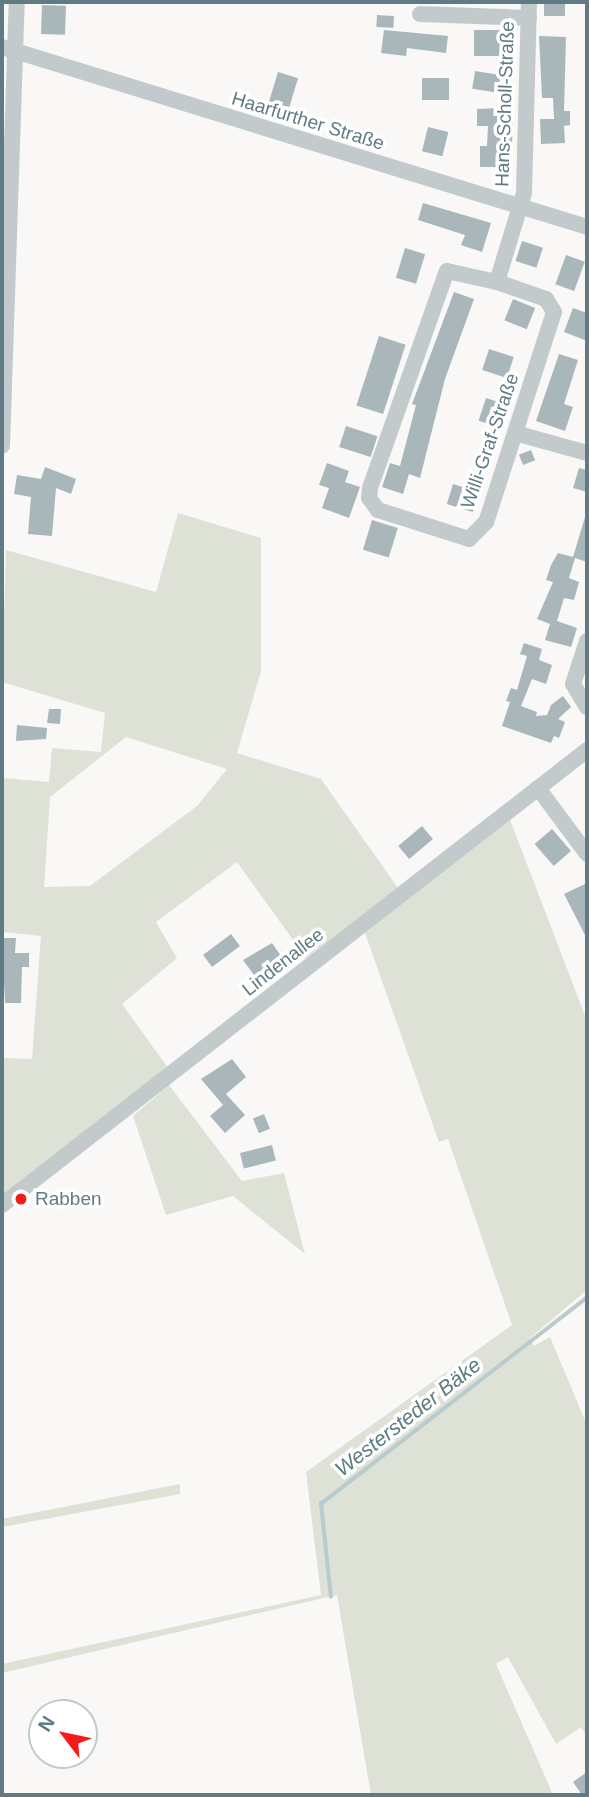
<!DOCTYPE html>
<html>
<head>
<meta charset="utf-8">
<style>
	body { margin:0 }
	#map { position:relative; width:589px; height:1797px; overflow:hidden; background:#f9f8f6; font-family:Helvetica,sans-serif }
	div>[style] { position:absolute }
	.green>* { inset:0; background:#dde1d6 }
	.stream>* { height:3.5px; margin:-1.75px; padding:0 1.75px; transform-origin:1.75px; border-radius:1.75px; background:#b9cbcc }
	.building>* { inset:0; background:#a9b7bb; transform-origin:0 0 }
	.minor>* { height:16px; margin:-8px; padding:0 8px; transform-origin:8px; border-radius:8px; background:#c3cacc }
	.dots>* { width:19px; height:19px; translate:-50% -50%; box-sizing:border-box; border:4px solid #fff; border-radius:50% }
	span { translate:-50% -50%; white-space:nowrap; text-align:center; line-height:1.15; -webkit-text-stroke:7px #fff; paint-order:stroke }
	.street-label { font-size:19px; color:#607b84 }
	.poi-label { font-size:19px; color:#607b84 }
	.left { translate:0 -50%; text-align:left }
	.water-label { font-size:21px; color:#5b7c7e; font-style:italic }
	.frame { position:absolute; inset:0; border:4px solid #607b84; pointer-events:none }
	.north { position:absolute; left:28px; top:1699px; width:70px; height:70px; box-sizing:border-box; background:#fff; border:2px solid #bfcace; border-radius:50%; rotate:302deg; font-size:19px; font-weight:700; line-height:28px; text-align:center; color:#607b84 }
	.north::after { content:''; display:block; margin:auto; width:24px; height:32px; background:#f61b19; clip-path:polygon(50% 0,100% 100%,50% 72%,0 100%) }
</style>
</head>
<body>
<div id="map">
	<div class="green">
		<div style="clip-path:polygon(evenodd,178px 513px,261px 538px,261px 671px,237px 753px,321px 779px,398px 888px,306px 958px,237px 862px,156px 922px,177px 958px,122px 1004px,168px 1068px,2px 1198px,2px 1058px,32px 1059px,41px 936px,2px 932px,2px 778px,49px 782px,52px 748px,101px 752px,105px 713px,2px 682px,6px 550px,156px 592px,178px 513px,126px 737px,227px 769px,197px 806px,90px 886px,44px 887px,50px 797px,126px 737px)"></div>
		<div style="clip-path:polygon(509px 817px,587px 1021px,587px 1290px,530px 1338px,534px 1346px,550px 1337px,587px 1425px,587px 1736px,581px 1727px,556px 1744px,508px 1657px,496px 1664px,553px 1795px,371px 1795px,337px 1595px,2px 1673px,2px 1664px,321px 1595px,306px 1472px,512px 1325px,448px 1139px,439px 1142px,365px 933px)"></div>
		<div style="clip-path:polygon(169px 1085px,242px 1181px,284px 1173px,305px 1254px,233px 1196px,166px 1215px,133px 1116px)"></div>
		<div style="clip-path:polygon(180px 1484px,180px 1494px,2px 1527px,2px 1519px)"></div>
	</div>
	<div class="stream">
		<div style="left:331px;top:1597px;width:94px;rotate:-96.1deg"></div>
		<div style="left:321px;top:1504px;width:336px;rotate:-37.8deg"></div>
	</div>
	<div class="building">
		<div style="left:544px;top:2px;width:21px;height:14px"></div>
		<div style="left:42px;top:5px;width:24px;height:29px;rotate:2deg"></div>
		<div style="left:377px;top:15px;width:17px;height:12px;rotate:3deg"></div>
		<div style="clip-path:polygon(384px 30px,448px 36px,446px 53px,407px 48px,406px 56px,381px 53px)"></div>
		<div style="left:474px;top:30px;width:30px;height:26px"></div>
		<div style="clip-path:polygon(539px 36px,566px 37px,564px 111px,570px 111px,570px 125px,564px 126px,565px 143px,541px 144px,540px 119px,554px 119px,553px 98px,542px 98px)"></div>
		<div style="left:475px;top:71px;width:26px;height:18px;rotate:9deg"></div>
		<div style="left:278px;top:72px;width:21px;height:31px;rotate:17deg"></div>
		<div style="left:422px;top:78px;width:27px;height:22px"></div>
		<div style="clip-path:polygon(499px 108px,499px 120px,513px 120px,511px 167px,480px 167px,480px 146px,487px 146px,488px 126px,477px 126px,477px 109px)"></div>
		<div style="left:428px;top:127px;width:21px;height:25px;rotate:14deg"></div>
		<div style="clip-path:polygon(423px 203px,491px 223px,482px 252px,461px 245px,465px 235px,418px 220px)"></div>
		<div style="left:522px;top:241px;width:22px;height:21px;rotate:18deg"></div>
		<div style="left:405px;top:248px;width:21px;height:31px;rotate:17deg"></div>
		<div style="left:566px;top:255px;width:20px;height:31px;rotate:20deg"></div>
		<div style="clip-path:polygon(454px 292px,474px 299px,445px 379px,420px 478px,409px 474px,403px 494px,382px 487px,390px 463px,400px 466px,416px 405px,412px 404px)"></div>
		<div style="left:513px;top:299px;width:24px;height:23px;rotate:22deg"></div>
		<div style="clip-path:polygon(573px 308px,587px 313px,587px 341px,564px 332px)"></div>
		<div style="left:379px;top:336px;width:28px;height:73px;rotate:18deg"></div>
		<div style="left:489px;top:349px;width:26px;height:22px;rotate:18deg"></div>
		<div style="clip-path:polygon(559px 354px,578px 360px,564px 404px,573px 407px,565px 431px,536px 421px)"></div>
		<div style="left:486px;top:398px;width:25px;height:24px;rotate:18deg"></div>
		<div style="left:346px;top:426px;width:33px;height:22px;rotate:18deg"></div>
		<div style="left:531px;top:450px;width:11px;height:13px;rotate:68deg"></div>
		<div style="clip-path:polygon(327px 463px,349px 471px,345px 482px,360px 487px,349px 518px,322px 508px,329px 488px,319px 485px)"></div>
		<div style="clip-path:polygon(45px 467px,76px 479px,71px 494px,56px 488px,52px 536px,28px 534px,31px 497px,14px 494px,17px 475px,41px 479px)"></div>
		<div style="clip-path:polygon(579px 468px,587px 470px,587px 492px,573px 488px)"></div>
		<div style="left:453px;top:484px;width:27px;height:21px;rotate:17deg"></div>
		<div style="clip-path:polygon(585px 517px,587px 562px,575px 558px,569px 578px,579px 582px,574px 600px,564px 598px,557px 621px,577px 628px,571px 647px,545px 640px,550px 624px,537px 619px,553px 582px,546px 580px,551px 565px,558px 553px,573px 557px)"></div>
		<div style="left:372px;top:520px;width:27px;height:31px;rotate:17deg"></div>
		<div style="clip-path:polygon(524px 643px,542px 649px,539px 660px,552px 665px,546px 684px,532px 679px,521px 706px,537px 712px,536px 716px,547px 715px,551px 705px,563px 696px,571px 707px,558px 719px,565px 722px,559px 738px,554px 736px,551px 743px,502px 726px,510px 702px,506px 701px,511px 688px,517px 690px,527px 656px,520px 654px)"></div>
		<div style="clip-path:polygon(49px 709px,61px 709px,60px 724px,47px 723px)"></div>
		<div style="clip-path:polygon(17px 725px,47px 728px,46px 739px,16px 741px)"></div>
		<div style="left:422px;top:826px;width:17px;height:31px;rotate:50deg"></div>
		<div style="left:552px;top:829px;width:29px;height:23px;rotate:49deg"></div>
		<div style="clip-path:polygon(587px 883px,587px 939px,564px 894px)"></div>
		<div style="left:231px;top:934px;width:15px;height:35px;rotate:53deg"></div>
		<div style="clip-path:polygon(2px 938px,16px 938px,15px 953px,29px 953px,29px 967px,22px 967px,21px 1003px,5px 1003px)"></div>
		<div style="clip-path:polygon(272px 943px,281px 956px,257px 979px,243px 960px)"></div>
		<div style="clip-path:polygon(232px 1059px,246px 1077px,226px 1094px,245px 1115px,225px 1133px,210px 1116px,223px 1105px,201px 1079px)"></div>
		<div style="left:264px;top:1114px;width:16px;height:12px;rotate:68deg"></div>
		<div style="left:272px;top:1145px;width:16px;height:33px;rotate:76deg"></div>
		<div style="clip-path:polygon(587px 1772px,587px 1795px,582px 1795px,573px 1782px)"></div>
	</div>
	<div class="minor">
		<div style="left:420px;top:14px;width:109px;rotate:2.1deg"></div>
		<div style="left:2px;top:47px;width:612px;rotate:17.1deg"></div>
		<div style="left:497px;top:282px;width:52px;rotate:19.1deg"></div>
		<div style="left:546px;top:299px;width:15px;rotate:58deg"></div>
		<div style="left:554px;top:312px;width:221px;rotate:107.9deg"></div>
		<div style="left:486px;top:522px;width:24px;rotate:135deg"></div>
		<div style="left:469px;top:539px;width:96px;rotate:-162.3deg"></div>
		<div style="left:378px;top:510px;width:15px;rotate:-127deg"></div>
		<div style="left:369px;top:498px;width:10px;rotate:-84deg"></div>
		<div style="left:370px;top:488px;width:230px;rotate:-70.5deg"></div>
		<div style="left:447px;top:271px;width:51px;rotate:12.4deg"></div>
		<div style="left:497px;top:282px;width:93px;rotate:-73.1deg"></div>
		<div style="left:524px;top:193px;width:191px;rotate:-88.5deg"></div>
		<div style="left:515px;top:433px;width:75px;rotate:15.5deg"></div>
		<div style="left:2px;top:446px;width:444px;rotate:-88.1deg"></div>
		<div style="left:587px;top:641px;width:45px;rotate:108deg"></div>
		<div style="left:573px;top:684px;width:27px;rotate:59deg"></div>
		<div style="left:538px;top:788px;width:82px;rotate:53.4deg"></div>
		<div style="left:2px;top:1205px;width:741px;rotate:-37.87deg"></div>
	</div>
	<div class="dots">
		<div style="left:21px;top:1199px;background:#f61b19"></div>
	</div>
	<div class="street-label">
		<span style="left:505px;top:104px;rotate:-88deg">Hans-Scholl-Straße</span>
		<span style="left:308px;top:121px;rotate:17deg">Haarfurther Straße</span>
		<span style="left:490px;top:441px;rotate:-71deg">Willi-Graf-Straße</span>
		<span style="left:283px;top:962px;rotate:-38deg">Lindenallee</span>
	</div>
	<div class="poi-label">
		<span class="left" style="left:35px;top:1199px">Rabben</span>
	</div>
	<div class="water-label">
		<span style="left:408px;top:1417px;rotate:-38deg">Westersteder Bäke</span>
	</div>
	<div class="frame"></div>
	<div class="north">N</div>
</div>
</body>
</html>
